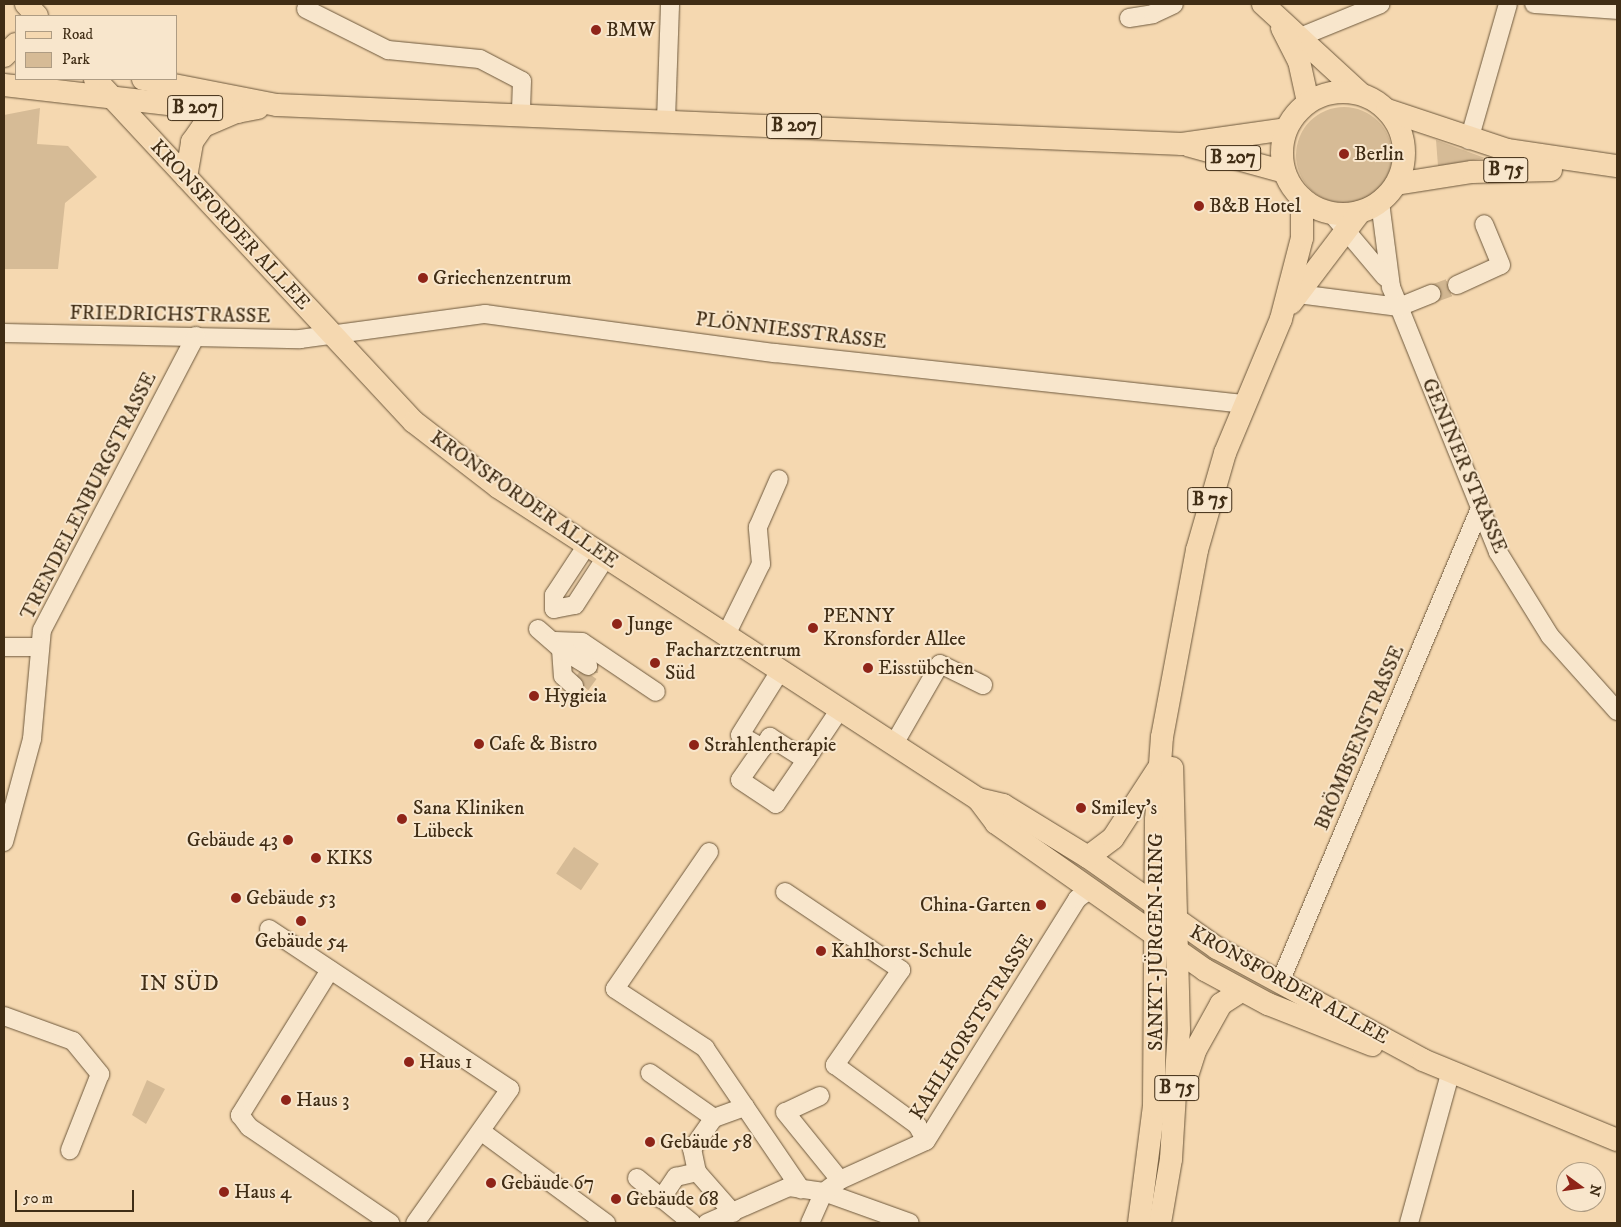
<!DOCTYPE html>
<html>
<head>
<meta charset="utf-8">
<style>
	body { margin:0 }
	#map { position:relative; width:1621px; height:1227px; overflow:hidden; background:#f5d8b0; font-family:"IM FELL DW Pica",serif }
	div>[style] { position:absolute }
	.green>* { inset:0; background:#d6bb96; transform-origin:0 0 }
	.round { border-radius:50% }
	.minor-tunnel>* { height:18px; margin-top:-9px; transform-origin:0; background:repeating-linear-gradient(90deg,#d1b691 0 18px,transparent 0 27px) }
	.roads { filter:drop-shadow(0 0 1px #6d583c) drop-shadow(0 0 1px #6d583c) }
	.minor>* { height:18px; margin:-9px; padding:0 9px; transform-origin:9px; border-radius:9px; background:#f8e6cc }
	.major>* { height:22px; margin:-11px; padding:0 11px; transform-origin:11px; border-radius:11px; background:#f5d8b0 }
	.major>.ring { margin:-11px; padding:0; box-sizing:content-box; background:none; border:22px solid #f5d8b0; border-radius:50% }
	.dots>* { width:14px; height:14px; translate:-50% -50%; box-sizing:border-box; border:2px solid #f8e6cc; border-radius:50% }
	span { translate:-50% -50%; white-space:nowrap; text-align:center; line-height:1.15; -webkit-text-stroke:4px #f8e6cc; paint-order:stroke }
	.shield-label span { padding:1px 4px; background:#f8e6cc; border:1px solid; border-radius:4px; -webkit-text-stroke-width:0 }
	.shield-label { font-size:19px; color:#402d15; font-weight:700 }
	.poi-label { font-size:20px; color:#402d15 }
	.left { translate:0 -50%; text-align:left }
	.right { translate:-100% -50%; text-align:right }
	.street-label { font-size:20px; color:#402d15 }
	.neighbourhood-label { font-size:21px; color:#402d15; letter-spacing:1px }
	.frame { position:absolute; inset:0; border:5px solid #402d15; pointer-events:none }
	.legend { position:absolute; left:15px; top:15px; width:162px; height:65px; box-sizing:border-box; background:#f8e6cc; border:1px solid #ae9c83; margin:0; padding:6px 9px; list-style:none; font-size:15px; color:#402d15 }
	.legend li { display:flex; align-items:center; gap:10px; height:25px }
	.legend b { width:25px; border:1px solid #ae9c83 }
	.north { position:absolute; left:1556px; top:1162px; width:50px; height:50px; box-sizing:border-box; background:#f8e6cc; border:1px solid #ae9c83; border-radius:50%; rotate:104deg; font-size:14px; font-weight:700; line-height:20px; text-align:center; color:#402d15 }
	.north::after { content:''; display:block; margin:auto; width:18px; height:22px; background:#8f2418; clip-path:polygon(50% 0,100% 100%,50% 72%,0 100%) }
	.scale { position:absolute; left:15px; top:1190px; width:119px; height:22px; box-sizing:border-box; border:2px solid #402d15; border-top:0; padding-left:6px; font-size:15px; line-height:18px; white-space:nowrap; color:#402d15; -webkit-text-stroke:4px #f8e6cc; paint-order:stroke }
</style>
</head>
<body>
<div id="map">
	<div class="green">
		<div class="round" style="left:1296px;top:107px;width:96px;height:96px"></div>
		<div style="clip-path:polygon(40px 108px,37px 144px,68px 146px,97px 177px,65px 203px,58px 269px,4px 269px,4px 115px)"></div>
		<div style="clip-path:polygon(1436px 140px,1485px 158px,1438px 166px)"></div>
		<div style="left:574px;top:847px;width:30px;height:32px;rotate:34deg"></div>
		<div style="clip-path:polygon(147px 1080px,165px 1089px,146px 1124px,132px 1115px)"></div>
	</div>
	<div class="minor-tunnel">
		<div style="left:1432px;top:294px;width:27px;rotate:-20deg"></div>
		<div style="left:574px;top:686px;width:7px;rotate:-8deg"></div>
		<div style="left:581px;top:685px;width:14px;rotate:-54deg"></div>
		<div style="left:589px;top:674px;width:8px;rotate:-97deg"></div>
	</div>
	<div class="roads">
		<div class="minor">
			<div style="left:1534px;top:4px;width:83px;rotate:4.1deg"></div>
			<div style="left:306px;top:9px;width:92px;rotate:26.6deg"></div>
			<div style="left:388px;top:50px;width:92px;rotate:5.6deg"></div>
			<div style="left:480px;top:59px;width:47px;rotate:27.6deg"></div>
			<div style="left:522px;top:81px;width:33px;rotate:92deg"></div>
			<div style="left:1129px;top:18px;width:24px;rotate:-9deg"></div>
			<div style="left:1153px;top:14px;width:23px;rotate:-25deg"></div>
			<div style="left:1300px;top:37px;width:87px;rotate:-22.2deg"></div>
			<div style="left:666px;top:120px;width:116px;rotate:-88deg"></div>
			<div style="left:1469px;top:140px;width:141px;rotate:-74deg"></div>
			<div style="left:1380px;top:202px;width:86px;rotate:82.6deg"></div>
			<div style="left:1391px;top:287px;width:286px;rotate:68deg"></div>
			<div style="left:1498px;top:552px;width:99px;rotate:58.2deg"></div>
			<div style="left:1550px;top:636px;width:101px;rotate:48.2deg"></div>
			<div style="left:1332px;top:214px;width:82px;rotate:49.9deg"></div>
			<div style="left:1457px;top:285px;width:48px;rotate:-24.4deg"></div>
			<div style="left:1501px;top:265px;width:44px;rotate:-112.5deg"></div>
			<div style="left:1298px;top:294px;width:102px;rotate:7.3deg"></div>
			<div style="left:1399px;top:307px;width:35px;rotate:-22deg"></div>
			<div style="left:4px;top:333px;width:296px;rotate:1.2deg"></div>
			<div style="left:300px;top:339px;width:187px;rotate:-7.7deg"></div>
			<div style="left:485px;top:314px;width:293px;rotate:7.7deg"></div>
			<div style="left:775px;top:353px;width:471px;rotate:6.2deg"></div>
			<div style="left:587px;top:545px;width:60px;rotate:123.4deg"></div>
			<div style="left:554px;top:595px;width:14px;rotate:90deg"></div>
			<div style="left:554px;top:609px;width:21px;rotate:-11deg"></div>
			<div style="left:575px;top:605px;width:57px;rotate:-57.1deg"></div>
			<div style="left:538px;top:629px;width:30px;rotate:41deg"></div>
			<div style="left:561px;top:649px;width:27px;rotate:86deg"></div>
			<div style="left:563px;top:676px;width:15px;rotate:42deg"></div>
			<div style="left:726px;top:635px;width:79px;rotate:-63.8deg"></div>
			<div style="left:761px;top:564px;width:37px;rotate:-95deg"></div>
			<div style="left:758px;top:527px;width:52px;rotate:-66.4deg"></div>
			<div style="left:555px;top:641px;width:27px;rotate:2deg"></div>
			<div style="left:582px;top:642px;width:89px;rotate:34deg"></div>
			<div style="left:4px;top:647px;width:34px"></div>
			<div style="left:561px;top:649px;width:32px;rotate:32deg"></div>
			<div style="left:894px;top:744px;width:92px;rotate:-60.1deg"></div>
			<div style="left:940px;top:664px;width:48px;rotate:26deg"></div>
			<div style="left:763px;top:748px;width:26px;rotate:-151deg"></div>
			<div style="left:740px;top:735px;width:75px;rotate:-58deg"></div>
			<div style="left:806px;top:760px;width:43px;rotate:-147.4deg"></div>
			<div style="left:770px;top:737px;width:52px;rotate:124.9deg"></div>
			<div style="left:740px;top:780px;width:43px;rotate:33.7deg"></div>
			<div style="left:776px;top:804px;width:53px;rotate:-55.7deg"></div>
			<div style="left:806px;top:760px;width:61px;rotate:-56.3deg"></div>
			<div style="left:4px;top:842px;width:107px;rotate:-74.8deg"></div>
			<div style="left:32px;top:739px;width:109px;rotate:-84.8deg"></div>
			<div style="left:42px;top:630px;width:332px;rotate:-62.4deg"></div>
			<div style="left:709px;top:852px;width:166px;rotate:124.5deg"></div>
			<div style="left:615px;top:989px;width:108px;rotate:33.2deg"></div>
			<div style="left:705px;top:1048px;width:171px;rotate:55.8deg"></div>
			<div style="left:785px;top:892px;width:140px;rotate:33.9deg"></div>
			<div style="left:901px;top:970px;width:116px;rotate:124.8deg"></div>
			<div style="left:835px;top:1065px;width:102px;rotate:36.2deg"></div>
			<div style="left:917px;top:1125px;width:18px;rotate:61deg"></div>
			<div style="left:269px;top:929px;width:289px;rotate:33.6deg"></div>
			<div style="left:510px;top:1089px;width:164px;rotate:125.3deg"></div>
			<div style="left:330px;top:970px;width:171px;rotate:121.8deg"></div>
			<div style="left:240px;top:1115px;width:15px;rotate:53deg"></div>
			<div style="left:249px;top:1127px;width:171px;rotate:34.2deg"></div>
			<div style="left:1280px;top:982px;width:511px;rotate:-67.1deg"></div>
			<div style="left:4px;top:1016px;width:73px;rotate:19.9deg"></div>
			<div style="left:73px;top:1041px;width:43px;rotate:50.7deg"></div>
			<div style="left:100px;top:1074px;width:82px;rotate:111.5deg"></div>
			<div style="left:650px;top:1073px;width:78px;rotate:35.1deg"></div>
			<div style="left:820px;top:1096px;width:38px;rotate:155deg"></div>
			<div style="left:785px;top:1112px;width:87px;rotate:51deg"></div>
			<div style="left:482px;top:1132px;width:154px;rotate:36.3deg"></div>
			<div style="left:637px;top:1178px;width:71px;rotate:39.3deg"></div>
			<div style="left:661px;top:1199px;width:27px;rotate:-56deg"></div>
			<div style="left:676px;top:1177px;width:22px;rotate:-13deg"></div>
			<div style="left:733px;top:1213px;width:55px;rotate:-131.3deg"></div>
			<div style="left:697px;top:1172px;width:24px;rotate:-102deg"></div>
			<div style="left:692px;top:1149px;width:38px;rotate:-55deg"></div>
			<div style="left:714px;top:1118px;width:33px;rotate:-20deg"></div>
			<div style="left:707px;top:1223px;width:90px;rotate:-23.7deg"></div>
			<div style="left:789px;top:1187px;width:35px;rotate:8deg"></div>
			<div style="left:824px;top:1192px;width:91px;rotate:19.8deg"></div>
			<div style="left:810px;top:1223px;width:34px;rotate:-66deg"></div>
			<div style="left:824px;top:1192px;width:20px;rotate:-37deg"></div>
			<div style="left:840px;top:1180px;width:94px;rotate:-24.4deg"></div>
			<div style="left:926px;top:1141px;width:285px;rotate:-58deg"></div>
			<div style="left:1077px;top:899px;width:15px;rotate:-37deg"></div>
			<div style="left:1409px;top:1223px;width:158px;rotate:-74.6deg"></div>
		</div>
		<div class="major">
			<div style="left:26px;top:4px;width:16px;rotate:47deg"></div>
			<div style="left:1263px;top:4px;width:133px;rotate:42.6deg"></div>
			<div style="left:1282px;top:28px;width:37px;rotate:63deg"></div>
			<div style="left:1299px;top:61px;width:42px;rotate:77.6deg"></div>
			<div style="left:4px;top:56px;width:17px;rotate:-45deg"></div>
			<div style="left:95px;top:79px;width:468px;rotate:47.1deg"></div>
			<div style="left:414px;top:422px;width:106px;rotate:37.7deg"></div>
			<div style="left:498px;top:487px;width:572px;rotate:33.02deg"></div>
			<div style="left:978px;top:799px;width:26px;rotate:13deg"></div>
			<div style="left:1003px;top:805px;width:100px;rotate:31.5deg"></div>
			<div style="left:1088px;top:857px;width:158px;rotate:35.2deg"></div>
			<div style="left:1217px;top:948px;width:234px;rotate:28.5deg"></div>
			<div style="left:1423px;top:1060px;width:210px;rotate:22.4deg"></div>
			<div style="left:143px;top:79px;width:136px;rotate:11deg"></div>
			<div style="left:277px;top:105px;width:906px;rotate:2.47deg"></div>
			<div style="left:1182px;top:144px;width:105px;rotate:-8.2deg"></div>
			<div style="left:4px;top:85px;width:235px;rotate:6.6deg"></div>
			<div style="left:237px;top:112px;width:21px;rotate:-11deg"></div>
			<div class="ring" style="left:1282px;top:92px;width:100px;height:100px"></div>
			<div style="left:1387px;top:110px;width:126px;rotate:18.4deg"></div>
			<div style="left:1507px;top:150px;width:111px;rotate:8.3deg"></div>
			<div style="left:1190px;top:146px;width:98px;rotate:15.3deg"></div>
			<div style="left:186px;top:177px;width:36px;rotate:-80deg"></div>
			<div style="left:192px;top:142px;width:19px;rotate:-55deg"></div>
			<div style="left:203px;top:126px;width:33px;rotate:-23deg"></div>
			<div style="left:1396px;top:184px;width:77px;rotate:-9deg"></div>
			<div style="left:1472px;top:172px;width:79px;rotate:-1.5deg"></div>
			<div style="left:1291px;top:303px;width:114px;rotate:-52.8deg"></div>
			<div style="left:978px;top:799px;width:30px;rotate:53deg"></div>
			<div style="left:996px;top:823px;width:256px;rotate:35.1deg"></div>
			<div style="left:1205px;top:970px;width:72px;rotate:28.4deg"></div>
			<div style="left:1268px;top:1004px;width:112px;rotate:21.5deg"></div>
			<div style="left:1088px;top:857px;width:31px;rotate:-37deg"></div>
			<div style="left:1113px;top:838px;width:82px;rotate:-56.9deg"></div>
			<div style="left:1185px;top:1082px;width:35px;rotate:-72deg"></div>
			<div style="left:1196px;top:1049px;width:51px;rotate:-60.9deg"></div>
			<div style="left:1221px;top:1004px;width:24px;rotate:-33deg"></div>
			<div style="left:1139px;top:1223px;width:118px;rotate:-82.7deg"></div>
			<div style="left:1154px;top:1106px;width:286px;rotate:-89.6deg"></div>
			<div style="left:1156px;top:820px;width:83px;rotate:-85.9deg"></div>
			<div style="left:1162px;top:737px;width:190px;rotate:-79.4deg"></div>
			<div style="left:1197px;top:550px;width:101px;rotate:-73.9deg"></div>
			<div style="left:1225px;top:453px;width:145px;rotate:-67.3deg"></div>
			<div style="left:1281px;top:319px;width:84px;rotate:-75.5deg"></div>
			<div style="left:1302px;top:238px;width:39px;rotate:-90deg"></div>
			<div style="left:1160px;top:1223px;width:65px;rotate:-80.2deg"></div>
			<div style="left:1171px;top:1159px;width:129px;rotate:-86.5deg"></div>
			<div style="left:1179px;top:1030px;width:262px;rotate:-91.5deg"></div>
		</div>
	</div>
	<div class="dots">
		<div style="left:596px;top:30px;background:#8f2418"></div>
		<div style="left:1344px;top:154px;background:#8f2418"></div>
		<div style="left:1199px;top:206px;background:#8f2418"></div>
		<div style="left:423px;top:278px;background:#8f2418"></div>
		<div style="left:617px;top:624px;background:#8f2418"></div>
		<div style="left:813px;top:628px;background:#8f2418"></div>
		<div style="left:655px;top:663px;background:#8f2418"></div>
		<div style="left:868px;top:668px;background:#8f2418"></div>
		<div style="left:534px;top:696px;background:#8f2418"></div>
		<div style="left:479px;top:744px;background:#8f2418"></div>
		<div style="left:694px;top:745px;background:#8f2418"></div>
		<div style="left:1081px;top:808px;background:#8f2418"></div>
		<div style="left:402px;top:819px;background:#8f2418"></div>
		<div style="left:288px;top:840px;background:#8f2418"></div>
		<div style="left:316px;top:858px;background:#8f2418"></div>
		<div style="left:236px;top:898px;background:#8f2418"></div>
		<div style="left:1041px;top:905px;background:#8f2418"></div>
		<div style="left:301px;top:921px;background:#8f2418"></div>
		<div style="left:821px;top:951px;background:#8f2418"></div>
		<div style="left:409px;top:1062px;background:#8f2418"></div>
		<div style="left:286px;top:1100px;background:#8f2418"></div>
		<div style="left:650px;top:1142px;background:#8f2418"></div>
		<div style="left:491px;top:1183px;background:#8f2418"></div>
		<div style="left:224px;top:1192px;background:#8f2418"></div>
		<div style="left:616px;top:1199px;background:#8f2418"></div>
	</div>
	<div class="shield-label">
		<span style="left:195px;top:108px">B 207</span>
		<span style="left:794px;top:126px">B 207</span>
		<span style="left:1233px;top:158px">B 207</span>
		<span style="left:1506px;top:170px">B 75</span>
		<span style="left:1210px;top:500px">B 75</span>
		<span style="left:1177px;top:1088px">B 75</span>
	</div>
	<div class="poi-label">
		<span class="left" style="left:606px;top:30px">BMW</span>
		<span class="left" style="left:1354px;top:154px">Berlin</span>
		<span class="left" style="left:1209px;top:206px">B&amp;B Hotel</span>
		<span class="left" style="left:433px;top:278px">Griechenzentrum</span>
		<span class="left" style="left:823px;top:628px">PENNY<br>Kronsforder Allee</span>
		<span class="left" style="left:627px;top:624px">Junge</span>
		<span class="left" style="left:665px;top:662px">Facharztzentrum<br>Süd</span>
		<span class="left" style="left:878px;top:668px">Eisstübchen</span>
		<span class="left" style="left:544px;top:696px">Hygieia</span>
		<span class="left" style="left:489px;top:744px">Cafe &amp; Bistro</span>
		<span class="left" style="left:704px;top:745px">Strahlentherapie</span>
		<span class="left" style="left:413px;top:820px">Sana Kliniken<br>Lübeck</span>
		<span class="left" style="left:1091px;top:808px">Smiley's</span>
		<span class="right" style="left:278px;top:840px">Gebäude 43</span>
		<span class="left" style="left:326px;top:858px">KIKS</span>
		<span class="left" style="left:246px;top:898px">Gebäude 53</span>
		<span class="right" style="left:1031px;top:905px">China-Garten</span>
		<span style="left:301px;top:941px">Gebäude 54</span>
		<span class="left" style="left:831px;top:951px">Kahlhorst-Schule</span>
		<span class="left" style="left:419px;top:1062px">Haus 1</span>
		<span class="left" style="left:296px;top:1100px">Haus 3</span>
		<span class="left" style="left:660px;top:1142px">Gebäude 58</span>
		<span class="left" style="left:501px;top:1183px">Gebäude 67</span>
		<span class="left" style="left:234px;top:1192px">Haus 4</span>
		<span class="left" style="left:626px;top:1199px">Gebäude 68</span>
	</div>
	<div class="street-label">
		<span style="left:230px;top:225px;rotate:47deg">KRONSFORDER ALLEE</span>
		<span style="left:170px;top:315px;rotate:1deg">FRIEDRICHSTRASSE</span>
		<span style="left:791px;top:331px;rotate:7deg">PLÖNNIESSTRASSE</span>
		<span style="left:1464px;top:466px;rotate:67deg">GENINER STRASSE</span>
		<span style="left:89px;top:496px;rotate:-63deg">TRENDELENBURGSTRASSE</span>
		<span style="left:524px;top:500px;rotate:35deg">KRONSFORDER ALLEE</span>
		<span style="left:1360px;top:738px;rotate:-67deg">BRÖMBSENSTRASSE</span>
		<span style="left:1156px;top:942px;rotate:-90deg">SANKT-JÜRGEN-RING</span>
		<span style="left:1289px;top:985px;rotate:29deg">KRONSFORDER ALLEE</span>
		<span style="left:972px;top:1027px;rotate:-58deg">KAHLHORSTSTRASSE</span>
	</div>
	<div class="neighbourhood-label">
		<span style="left:180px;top:984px">IN SÜD</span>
	</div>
	<div class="frame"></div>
	<ul class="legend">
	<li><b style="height:6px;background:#f5d8b0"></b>Road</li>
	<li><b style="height:14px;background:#d6bb96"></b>Park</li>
	</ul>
	<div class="north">N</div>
	<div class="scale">50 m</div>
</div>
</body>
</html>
